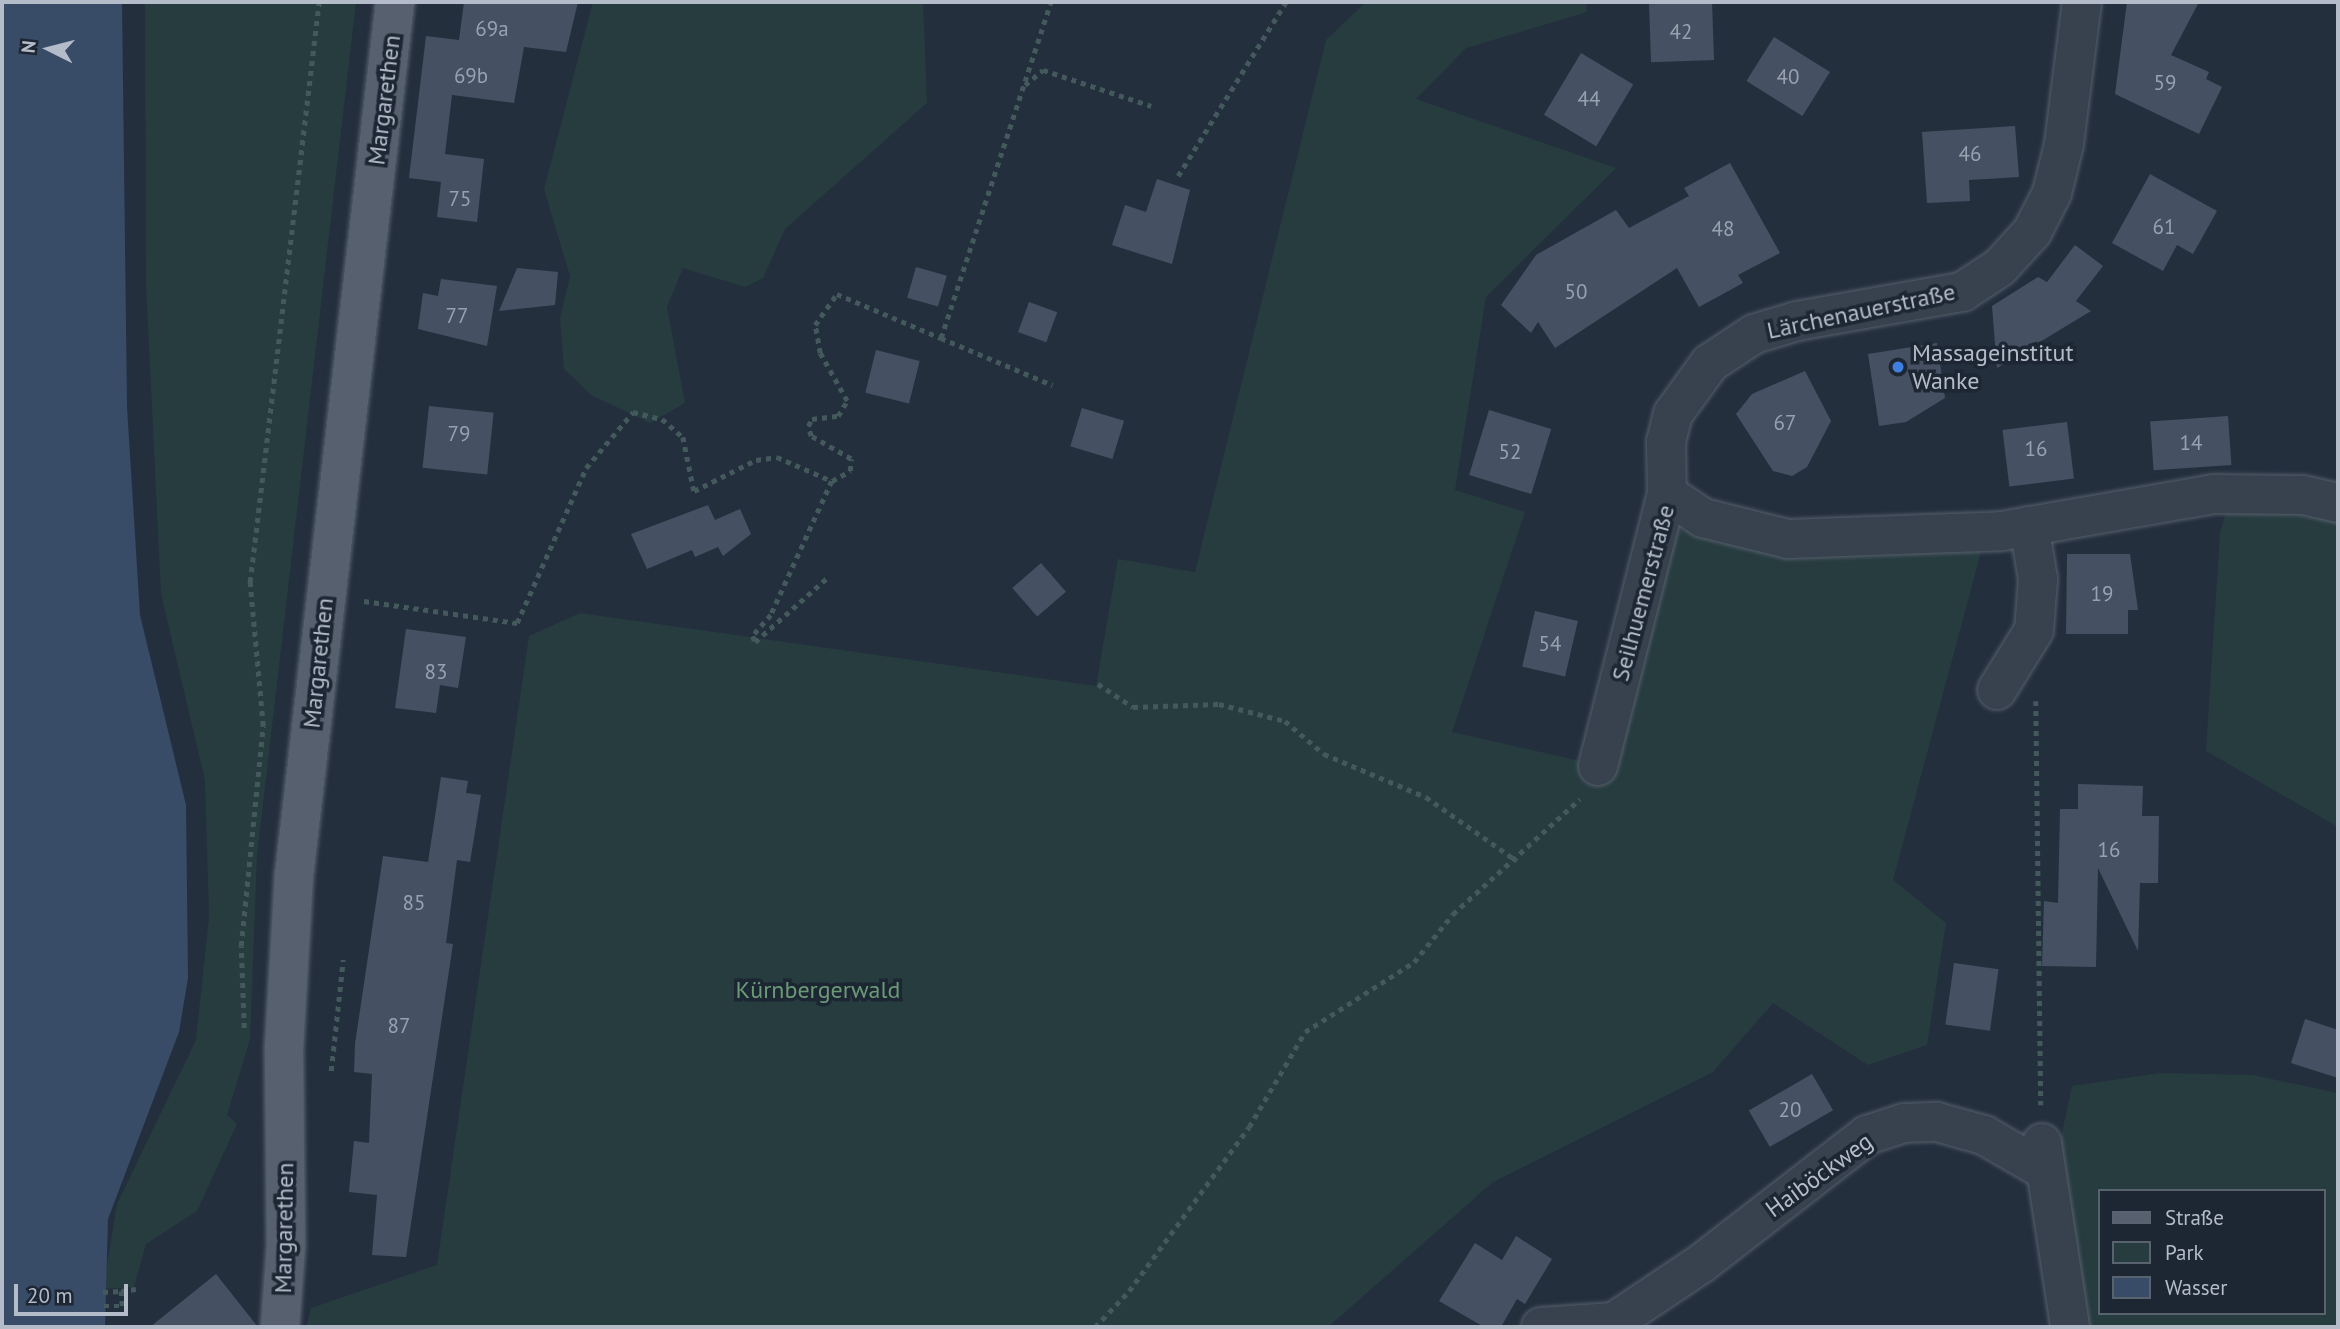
<!DOCTYPE html>
<html>
<head>
<meta charset="utf-8">
<style>
	body { margin:0 }
	#map { position:relative; width:2340px; height:1329px; overflow:hidden; background:#242f3e; font-family:"PT Sans",sans-serif }
	div>[style] { position:absolute }
	.green>* { inset:0; background:#263c3f }
	.water>* { inset:0; background:#394c67 }
	.building>* { inset:0; background:#455162; transform-origin:0 0 }
	.path>* { height:4.5px; margin-top:-2.25px; transform-origin:0; background:repeating-linear-gradient(90deg,#44595c 0 5px,transparent 0 10px) }
	.roads { filter:drop-shadow(0 0 2px #565f6c) drop-shadow(0 0 2px #565f6c) }
	.minor>* { height:38px; margin:-19px; padding:0 19px; transform-origin:19px; border-radius:19px; background:#38414e }
	.major>* { height:38px; margin:-19px; padding:0 19px; transform-origin:19px; border-radius:19px; background:#56606e }
	.dots>* { width:19px; height:19px; translate:-50% -50%; box-sizing:border-box; border:4px solid #1d2633; border-radius:50% }
	span { translate:-50% -50%; white-space:nowrap; text-align:center; line-height:1.15; -webkit-text-stroke:7px #1d2633; paint-order:stroke }
	.number-label { font-size:21px; color:#98a1af }
	.number-label span { -webkit-text-stroke-width:0 }
	.street-label { font-size:24px; color:#b4bcc9 }
	.poi-label { font-size:24px; color:#b4bcc9 }
	.left { translate:0 -50%; text-align:left }
	.park-label { font-size:24px; color:#6b9a76 }
	.frame { position:absolute; inset:0; border:4px solid #b4bcc9; pointer-events:none }
	.legend { position:absolute; left:2098px; top:1189px; width:228px; height:126px; box-sizing:border-box; background:#1d2633; border:2px solid #59626f; margin:0; padding:9px 12px; list-style:none; font-size:21px; color:#b4bcc9 }
	.legend li { display:flex; align-items:center; gap:14px; height:35px }
	.legend b { width:35px; border:2px solid #59626f }
	.north { position:absolute; left:14px; top:14px; width:70px; height:70px; -webkit-text-stroke:5px #1d2633; paint-order:stroke; rotate:276deg; font-size:19px; font-weight:700; line-height:28px; text-align:center; color:#b4bcc9 }
	.north::after { content:''; display:block; margin:auto; width:24px; height:32px; background:#b4bcc9; clip-path:polygon(50% 0,100% 100%,50% 72%,0 100%) }
	.scale { position:absolute; left:14px; top:1284px; width:114px; height:32px; box-sizing:border-box; border:4px solid #b4bcc9; border-top:0; padding-left:9px; font-size:21px; line-height:24px; white-space:nowrap; color:#b4bcc9; -webkit-text-stroke:5px #1d2633; paint-order:stroke }
</style>
</head>
<body>
<div id="map">
	<div class="green">
		<div style="clip-path:polygon(145px 2px,356px 2px,257px 856px,250px 1039px,227px 1115px,237px 1124px,197px 1211px,146px 1244px,134px 1287px,103px 1289px,117px 1204px,196px 1040px,209px 917px,205px 780px,161px 594px,146px 283px)"></div>
		<div style="clip-path:polygon(593px 2px,923px 2px,927px 103px,785px 229px,763px 278px,745px 287px,683px 268px,667px 307px,685px 403px,650px 423px,591px 395px,564px 369px,560px 318px,570px 276px,544px 189px)"></div>
		<div style="clip-path:polygon(1366px 2px,1586px 2px,1587px 12px,1466px 48px,1416px 99px,1616px 168px,1486px 297px,1455px 490px,1525px 512px,1452px 732px,1616px 769px,1674px 531px,1694px 530px,1776px 553px,1981px 552px,1893px 880px,1946px 923px,1927px 1045px,1868px 1065px,1773px 1003px,1713px 1072px,1493px 1182px,1328px 1327px,306px 1327px,311px 1308px,437px 1265px,529px 636px,580px 613px,1096px 686px,1118px 559px,1195px 572px,1326px 40px)"></div>
		<div style="clip-path:polygon(2228px 505px,2338px 511px,2338px 827px,2206px 751px,2220px 533px)"></div>
		<div style="clip-path:polygon(evenodd,2160px 1073px,2253px 1075px,2338px 1093px,2338px 1327px,2076px 1327px,2054px 1170px,2072px 1086px,2160px 1073px,2100px 1191px,2324px 1191px,2324px 1313px,2100px 1313px,2100px 1191px)"></div>
	</div>
	<div class="water">
		<div style="clip-path:polygon(2px 2px,122px 2px,127px 407px,140px 615px,186px 805px,188px 978px,179px 1032px,108px 1219px,105px 1327px,2px 1327px)"></div>
	</div>
	<div class="building">
		<div style="clip-path:polygon(464px 2px,578px 2px,566px 52px,524px 47px,514px 103px,452px 95px,445px 154px,484px 159px,477px 222px,437px 217px,441px 182px,409px 178px,426px 36px,459px 40px)"></div>
		<div style="left:1712px;top:2px;width:58px;height:63px;rotate:88deg"></div>
		<div style="clip-path:polygon(2127px 2px,2199px 2px,2171px 55px,2209px 72px,2206px 79px,2222px 87px,2199px 134px,2115px 94px)"></div>
		<div style="left:1774px;top:37px;width:66px;height:52px;rotate:32deg"></div>
		<div style="left:1581px;top:53px;width:61px;height:72px;rotate:31deg"></div>
		<div style="clip-path:polygon(2015px 126px,2019px 177px,1969px 180px,1970px 201px,1927px 203px,1922px 132px)"></div>
		<div style="clip-path:polygon(1730px 163px,1780px 253px,1738px 275px,1743px 283px,1699px 307px,1677px 268px,1555px 348px,1538px 322px,1531px 333px,1501px 305px,1536px 255px,1616px 210px,1629px 228px,1689px 196px,1684px 188px)"></div>
		<div style="clip-path:polygon(2150px 174px,2217px 211px,2193px 254px,2177px 245px,2163px 271px,2112px 243px)"></div>
		<div style="clip-path:polygon(1157px 179px,1190px 190px,1172px 264px,1112px 245px,1125px 205px,1146px 212px)"></div>
		<div style="clip-path:polygon(2075px 245px,2103px 266px,2076px 301px,2091px 311px,1997px 368px,1992px 306px,2038px 277px,2047px 282px)"></div>
		<div style="left:916px;top:267px;width:32px;height:32px;rotate:16deg"></div>
		<div style="clip-path:polygon(517px 268px,558px 272px,555px 305px,499px 311px)"></div>
		<div style="clip-path:polygon(441px 279px,497px 286px,487px 346px,418px 329px,423px 293px,438px 296px)"></div>
		<div style="left:1029px;top:302px;width:30px;height:32px;rotate:20deg"></div>
		<div style="clip-path:polygon(1937px 343px,1945px 398px,1906px 422px,1879px 426px,1868px 354px)"></div>
		<div style="left:876px;top:350px;width:45px;height:44px;rotate:14deg"></div>
		<div style="clip-path:polygon(1805px 371px,1831px 421px,1807px 467px,1792px 476px,1773px 471px,1736px 414px,1752px 394px)"></div>
		<div style="left:429px;top:406px;width:65px;height:62px;rotate:6deg"></div>
		<div style="left:1082px;top:408px;width:44px;height:40px;rotate:17deg"></div>
		<div style="left:1489px;top:410px;width:65px;height:68px;rotate:17deg"></div>
		<div style="left:2228px;top:416px;width:49px;height:78px;rotate:86deg"></div>
		<div style="left:2067px;top:422px;width:57px;height:65px;rotate:83deg"></div>
		<div style="clip-path:polygon(708px 505px,715px 520px,740px 509px,751px 534px,723px 556px,718px 547px,695px 557px,692px 550px,647px 569px,631px 534px)"></div>
		<div style="clip-path:polygon(2067px 554px,2130px 554px,2138px 610px,2128px 610px,2128px 634px,2066px 634px)"></div>
		<div style="left:1041px;top:563px;width:38px;height:38px;rotate:49deg"></div>
		<div style="left:1535px;top:611px;width:44px;height:57px;rotate:13deg"></div>
		<div style="clip-path:polygon(406px 629px,466px 637px,458px 688px,440px 685px,436px 713px,395px 708px)"></div>
		<div style="clip-path:polygon(441px 777px,468px 781px,466px 793px,481px 795px,470px 862px,457px 860px,446px 943px,453px 944px,406px 1257px,372px 1255px,377px 1195px,349px 1192px,354px 1141px,369px 1143px,372px 1074px,354px 1072px,355px 1044px,383px 856px,428px 862px)"></div>
		<div style="clip-path:polygon(2078px 784px,2143px 786px,2142px 816px,2159px 816px,2158px 883px,2140px 883px,2138px 951px,2098px 868px,2096px 967px,2042px 966px,2044px 901px,2058px 903px,2060px 809px,2078px 809px)"></div>
		<div style="left:1954px;top:963px;width:45px;height:62px;rotate:8deg"></div>
		<div style="clip-path:polygon(2305px 1019px,2338px 1030px,2338px 1078px,2291px 1063px)"></div>
		<div style="left:1812px;top:1074px;width:42px;height:73px;rotate:60deg"></div>
		<div style="clip-path:polygon(1516px 1236px,1552px 1259px,1525px 1304px,1517px 1299px,1501px 1327px,1484px 1327px,1439px 1301px,1475px 1243px,1502px 1260px)"></div>
		<div style="clip-path:polygon(216px 1274px,258px 1327px,150px 1327px)"></div>
	</div>
	<div class="path">
		<div style="left:1025px;top:85px;width:23px;rotate:-40deg"></div>
		<div style="left:1043px;top:70px;width:114px;rotate:18.4deg"></div>
		<div style="left:1178px;top:176px;width:205px;rotate:-58.2deg"></div>
		<div style="left:941px;top:338px;width:121px;rotate:22.9deg"></div>
		<div style="left:832px;top:481px;width:21px;rotate:-29deg"></div>
		<div style="left:850px;top:471px;width:12px;rotate:-85deg"></div>
		<div style="left:851px;top:459px;width:46px;rotate:-150.1deg"></div>
		<div style="left:811px;top:436px;width:10px;rotate:-107deg"></div>
		<div style="left:808px;top:426px;width:8px;rotate:-60deg"></div>
		<div style="left:812px;top:419px;width:26px;rotate:-7deg"></div>
		<div style="left:838px;top:416px;width:17px;rotate:-59deg"></div>
		<div style="left:847px;top:401px;width:55px;rotate:-119.4deg"></div>
		<div style="left:820px;top:353px;width:28px;rotate:-100deg"></div>
		<div style="left:815px;top:325px;width:38px;rotate:-55deg"></div>
		<div style="left:837px;top:294px;width:113px;rotate:22.9deg"></div>
		<div style="left:941px;top:338px;width:354px;rotate:-71.9deg"></div>
		<div style="left:364px;top:601px;width:155px;rotate:8.2deg"></div>
		<div style="left:517px;top:623px;width:170px;rotate:-66deg"></div>
		<div style="left:586px;top:468px;width:73px;rotate:-50deg"></div>
		<div style="left:633px;top:412px;width:30px;rotate:14deg"></div>
		<div style="left:662px;top:419px;width:28px;rotate:41deg"></div>
		<div style="left:683px;top:437px;width:55px;rotate:78.5deg"></div>
		<div style="left:694px;top:491px;width:69px;rotate:-26.6deg"></div>
		<div style="left:756px;top:460px;width:21px;rotate:-8deg"></div>
		<div style="left:777px;top:457px;width:60px;rotate:23.6deg"></div>
		<div style="left:832px;top:481px;width:147px;rotate:114.5deg"></div>
		<div style="left:771px;top:615px;width:28px;rotate:131deg"></div>
		<div style="left:753px;top:636px;width:6px;rotate:72deg"></div>
		<div style="left:755px;top:642px;width:96px;rotate:-41.6deg"></div>
		<div style="left:1098px;top:684px;width:42px;rotate:33.3deg"></div>
		<div style="left:1133px;top:707px;width:86px;rotate:-2deg"></div>
		<div style="left:1219px;top:704px;width:68px;rotate:14.4deg"></div>
		<div style="left:1285px;top:721px;width:51px;rotate:40.2deg"></div>
		<div style="left:1324px;top:754px;width:111px;rotate:22.9deg"></div>
		<div style="left:1426px;top:797px;width:111px;rotate:35.1deg"></div>
		<div style="left:2036px;top:701px;width:404px;rotate:89.3deg"></div>
		<div style="left:244px;top:1028px;width:82px;rotate:-92.1deg"></div>
		<div style="left:241px;top:946px;width:221px;rotate:-84.3deg"></div>
		<div style="left:263px;top:726px;width:145px;rotate:-95.2deg"></div>
		<div style="left:250px;top:582px;width:584px;rotate:-83.22deg"></div>
		<div style="left:331px;top:1071px;width:112px;rotate:-83.8deg"></div>
		<div style="left:103px;top:1292px;width:18px;rotate:-3deg"></div>
		<div style="left:104px;top:1306px;width:18px"></div>
		<div style="left:122px;top:1306px;width:15px;rotate:-94deg"></div>
		<div style="left:121px;top:1291px;width:15px;rotate:-8deg"></div>
		<div style="left:1095px;top:1327px;width:50px;rotate:-46.6deg"></div>
		<div style="left:1129px;top:1291px;width:203px;rotate:-53.8deg"></div>
		<div style="left:1249px;top:1127px;width:110px;rotate:-59.5deg"></div>
		<div style="left:1305px;top:1032px;width:130px;rotate:-32.7deg"></div>
		<div style="left:1414px;top:962px;width:62px;rotate:-50.9deg"></div>
		<div style="left:1453px;top:914px;width:171px;rotate:-42.2deg"></div>
	</div>
	<div class="roads">
		<div class="minor">
			<div style="left:1667px;top:494px;width:52px;rotate:-91.1deg"></div>
			<div style="left:1666px;top:442px;width:29px;rotate:-76deg"></div>
			<div style="left:1673px;top:414px;width:63px;rotate:-54deg"></div>
			<div style="left:1710px;top:363px;width:53px;rotate:-33.4deg"></div>
			<div style="left:1754px;top:334px;width:45px;rotate:-16.8deg"></div>
			<div style="left:1797px;top:321px;width:168px;rotate:-10deg"></div>
			<div style="left:1962px;top:292px;width:45px;rotate:-33.3deg"></div>
			<div style="left:2000px;top:267px;width:47px;rotate:-47.6deg"></div>
			<div style="left:2032px;top:232px;width:44px;rotate:-62.9deg"></div>
			<div style="left:2052px;top:193px;width:50px;rotate:-76.2deg"></div>
			<div style="left:2064px;top:144px;width:143px;rotate:-82.8deg"></div>
			<div style="left:1997px;top:690px;width:70px;rotate:-58.3deg"></div>
			<div style="left:2034px;top:630px;width:51px;rotate:-85.5deg"></div>
			<div style="left:2038px;top:579px;width:54px;rotate:-99.6deg"></div>
			<div style="left:1598px;top:766px;width:281px;rotate:-75.8deg"></div>
			<div style="left:1667px;top:494px;width:43px;rotate:33.7deg"></div>
			<div style="left:1703px;top:518px;width:88px;rotate:13.9deg"></div>
			<div style="left:1788px;top:539px;width:214px;rotate:-2.1deg"></div>
			<div style="left:2002px;top:531px;width:215px;rotate:-9.9deg"></div>
			<div style="left:2214px;top:494px;width:89px;rotate:0.6deg"></div>
			<div style="left:2303px;top:495px;width:36px;rotate:13deg"></div>
			<div style="left:2042px;top:1143px;width:186px;rotate:81.3deg"></div>
			<div style="left:1541px;top:1327px;width:73px;rotate:-3.9deg"></div>
			<div style="left:1614px;top:1322px;width:106px;rotate:-33.8deg"></div>
			<div style="left:1702px;top:1263px;width:209px;rotate:-37.8deg"></div>
			<div style="left:1867px;top:1135px;width:39px;rotate:-18deg"></div>
			<div style="left:1904px;top:1123px;width:33px;rotate:-2deg"></div>
			<div style="left:1937px;top:1122px;width:49px;rotate:15.5deg"></div>
			<div style="left:1984px;top:1135px;width:66px;rotate:30.1deg"></div>
		</div>
		<div class="major">
			<div style="left:280px;top:1327px;width:81px;rotate:-85.8deg"></div>
			<div style="left:286px;top:1246px;width:198px;rotate:-90.6deg"></div>
			<div style="left:284px;top:1048px;width:172px;rotate:-86.7deg"></div>
			<div style="left:294px;top:876px;width:880px;rotate:-83.41deg"></div>
		</div>
	</div>
	<div class="dots">
		<div style="left:1898px;top:367px;background:#3f7fe0"></div>
	</div>
	<div class="number-label">
		<span style="left:492px;top:29px">69a</span>
		<span style="left:1681px;top:32px">42</span>
		<span style="left:471px;top:76px">69b</span>
		<span style="left:1788px;top:77px">40</span>
		<span style="left:2165px;top:83px">59</span>
		<span style="left:1589px;top:99px">44</span>
		<span style="left:1970px;top:154px">46</span>
		<span style="left:460px;top:199px">75</span>
		<span style="left:2164px;top:227px">61</span>
		<span style="left:1723px;top:229px">48</span>
		<span style="left:1576px;top:292px">50</span>
		<span style="left:457px;top:316px">77</span>
		<span style="left:1785px;top:423px">67</span>
		<span style="left:459px;top:434px">79</span>
		<span style="left:2191px;top:443px">14</span>
		<span style="left:2036px;top:449px">16</span>
		<span style="left:1510px;top:452px">52</span>
		<span style="left:2102px;top:594px">19</span>
		<span style="left:1550px;top:644px">54</span>
		<span style="left:436px;top:672px">83</span>
		<span style="left:2109px;top:850px">16</span>
		<span style="left:414px;top:903px">85</span>
		<span style="left:399px;top:1026px">87</span>
		<span style="left:1790px;top:1110px">20</span>
	</div>
	<div class="street-label">
		<span style="left:384px;top:100px;rotate:-83deg">Margarethen</span>
		<span style="left:1861px;top:311px;rotate:-12deg">Lärchenauerstraße</span>
		<span style="left:1643px;top:593px;rotate:-75deg">Seilhuemerstraße</span>
		<span style="left:318px;top:663px;rotate:-84deg">Margarethen</span>
		<span style="left:1819px;top:1175px;rotate:-36deg">Haiböckweg</span>
		<span style="left:284px;top:1228px;rotate:-89deg">Margarethen</span>
	</div>
	<div class="poi-label">
		<span class="left" style="left:1912px;top:367px">Massageinstitut<br>Wanke</span>
	</div>
	<div class="park-label">
		<span style="left:818px;top:990px">Kürnbergerwald</span>
	</div>
	<div class="frame"></div>
	<ul class="legend">
	<li><b style="height:9px;background:#56606e"></b>Straße</li>
	<li><b style="height:19px;background:#263c3f"></b>Park</li>
	<li><b style="height:19px;background:#394c67"></b>Wasser</li>
	</ul>
	<div class="north">N</div>
	<div class="scale">20 m</div>
</div>
</body>
</html>
